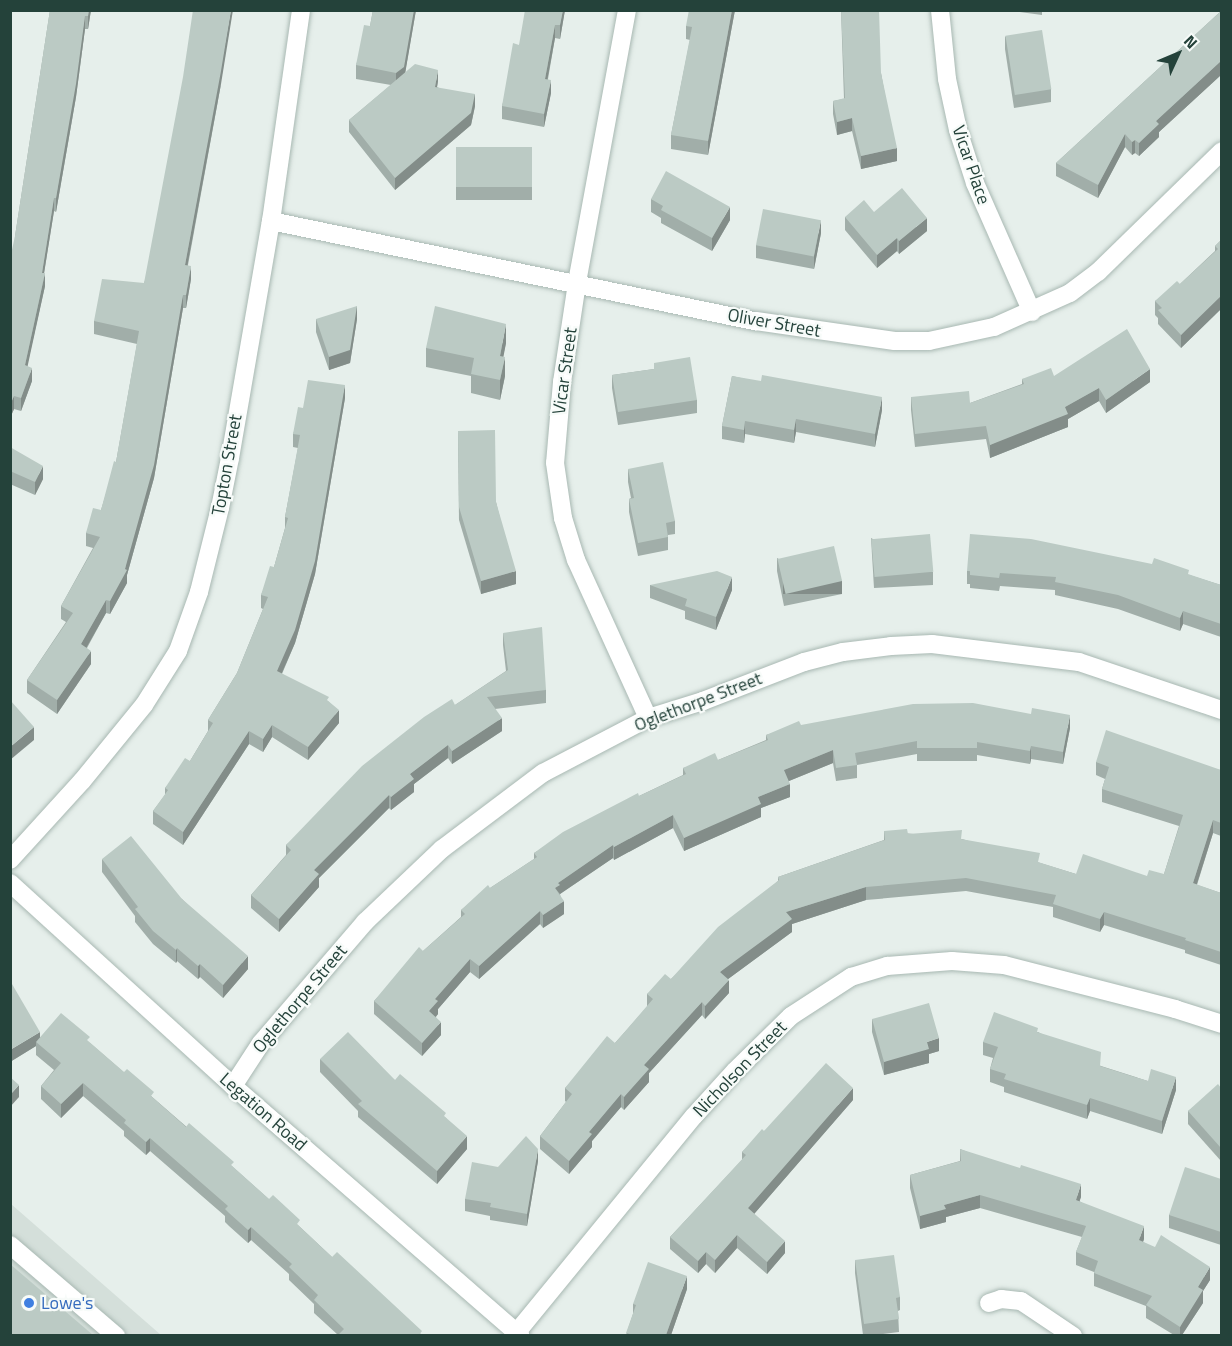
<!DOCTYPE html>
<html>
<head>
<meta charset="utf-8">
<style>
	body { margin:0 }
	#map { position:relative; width:1232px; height:1346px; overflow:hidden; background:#e6efeb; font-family:"Titillium Web",sans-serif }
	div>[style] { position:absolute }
	.built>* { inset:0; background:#d4dfda }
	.roads { filter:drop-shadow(0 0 2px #a8b8b2) drop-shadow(0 0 2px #a8b8b2) }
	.minor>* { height:18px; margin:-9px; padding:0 9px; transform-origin:9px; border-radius:9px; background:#fff }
	.wall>* { inset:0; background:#a1aea9; transform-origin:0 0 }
	.shaded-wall>* { inset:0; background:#838d89; transform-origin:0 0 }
	.building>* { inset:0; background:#bbcac4; transform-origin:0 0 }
	.dots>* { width:16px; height:16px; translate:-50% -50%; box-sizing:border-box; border:3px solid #f7fbf9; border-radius:50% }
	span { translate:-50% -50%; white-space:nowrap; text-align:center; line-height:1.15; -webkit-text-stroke:4.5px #f7fbf9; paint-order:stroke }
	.street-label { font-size:18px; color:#24423a }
	.shop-label { font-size:18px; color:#366cbe }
	.left { translate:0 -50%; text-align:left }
	.frame { position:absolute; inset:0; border:12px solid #24423a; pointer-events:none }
	.north { position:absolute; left:1148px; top:24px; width:60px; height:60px; -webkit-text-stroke:4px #f7fbf9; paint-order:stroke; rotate:46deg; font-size:16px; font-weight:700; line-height:24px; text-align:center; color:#24423a }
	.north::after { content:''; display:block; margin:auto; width:21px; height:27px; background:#24423a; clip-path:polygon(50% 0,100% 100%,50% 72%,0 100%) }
</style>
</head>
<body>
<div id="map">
	<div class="built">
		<div style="clip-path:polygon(11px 1204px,161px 1335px,11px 1335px)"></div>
	</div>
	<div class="roads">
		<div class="minor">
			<div style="left:627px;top:10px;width:278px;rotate:100.4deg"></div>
			<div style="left:577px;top:283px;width:100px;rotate:98.6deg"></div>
			<div style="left:562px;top:382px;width:81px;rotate:94.9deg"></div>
			<div style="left:555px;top:463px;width:56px;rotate:81.7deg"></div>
			<div style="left:563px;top:518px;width:44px;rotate:72.8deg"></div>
			<div style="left:576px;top:560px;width:174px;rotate:65.5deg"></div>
			<div style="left:940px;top:10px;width:69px;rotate:84.2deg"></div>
			<div style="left:947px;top:79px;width:52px;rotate:77.8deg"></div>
			<div style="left:958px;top:130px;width:56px;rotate:72.2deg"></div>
			<div style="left:975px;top:183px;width:141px;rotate:66.2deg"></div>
			<div style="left:271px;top:221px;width:495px;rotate:11.7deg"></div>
			<div style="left:756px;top:321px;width:140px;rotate:8.2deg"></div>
			<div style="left:895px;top:341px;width:34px"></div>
			<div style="left:929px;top:341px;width:66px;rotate:-12.2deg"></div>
			<div style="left:994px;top:327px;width:83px;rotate:-24.1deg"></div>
			<div style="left:1070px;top:293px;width:35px;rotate:-37deg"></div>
			<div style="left:1098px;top:272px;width:173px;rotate:-44.3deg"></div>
			<div style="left:10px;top:860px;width:107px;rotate:-47.7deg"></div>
			<div style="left:82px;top:781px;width:98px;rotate:-50.8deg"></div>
			<div style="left:144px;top:705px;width:64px;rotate:-57.8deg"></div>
			<div style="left:178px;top:651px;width:63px;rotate:-70.4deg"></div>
			<div style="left:199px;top:592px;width:87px;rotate:-76deg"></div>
			<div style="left:220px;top:508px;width:51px;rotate:-78.7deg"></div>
			<div style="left:230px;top:458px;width:241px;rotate:-80.2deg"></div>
			<div style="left:271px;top:221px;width:213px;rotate:-81.9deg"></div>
			<div style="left:10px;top:883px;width:302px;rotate:42.3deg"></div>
			<div style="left:233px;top:1086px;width:381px;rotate:41deg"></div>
			<div style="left:233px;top:1086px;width:51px;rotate:-56.9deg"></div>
			<div style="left:261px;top:1043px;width:160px;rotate:-49.3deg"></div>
			<div style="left:365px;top:922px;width:106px;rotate:-43.5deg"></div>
			<div style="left:442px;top:849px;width:126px;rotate:-37deg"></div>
			<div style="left:543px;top:773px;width:119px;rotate:-27.6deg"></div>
			<div style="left:648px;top:718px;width:58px;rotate:-17.2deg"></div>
			<div style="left:703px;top:701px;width:108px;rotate:-21.1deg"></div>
			<div style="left:804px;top:662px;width:40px;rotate:-14.4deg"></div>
			<div style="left:843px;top:652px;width:48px;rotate:-7.1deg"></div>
			<div style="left:891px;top:646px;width:41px;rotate:-2.8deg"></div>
			<div style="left:932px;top:644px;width:148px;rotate:7deg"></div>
			<div style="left:1079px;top:662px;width:151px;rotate:18.6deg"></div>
			<div style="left:10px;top:1245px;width:140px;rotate:40.6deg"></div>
			<div style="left:989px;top:1303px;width:13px;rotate:-18deg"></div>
			<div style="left:1001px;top:1299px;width:20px;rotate:6deg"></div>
			<div style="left:1021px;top:1301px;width:63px;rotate:33.9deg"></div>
			<div style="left:517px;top:1332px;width:279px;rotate:-50.7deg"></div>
			<div style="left:694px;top:1116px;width:61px;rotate:-47.7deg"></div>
			<div style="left:735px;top:1071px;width:78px;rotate:-44.5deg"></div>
			<div style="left:791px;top:1016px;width:72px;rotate:-33deg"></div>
			<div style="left:851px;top:977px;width:38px;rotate:-17deg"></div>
			<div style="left:887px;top:966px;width:65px;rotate:-4.4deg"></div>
			<div style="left:952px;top:961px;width:52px;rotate:4.4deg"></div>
			<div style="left:1004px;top:965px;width:177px;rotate:14.4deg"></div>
			<div style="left:1175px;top:1009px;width:49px;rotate:17.7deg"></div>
		</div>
	</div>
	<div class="wall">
		<div style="clip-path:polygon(50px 10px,91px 10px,88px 29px,85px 29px,76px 97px,56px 212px,54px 211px,44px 273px,45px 286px,27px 366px,32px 381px,21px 411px,14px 409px,10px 418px,15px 236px)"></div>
		<div style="clip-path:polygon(373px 10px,416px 10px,405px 73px,438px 81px,437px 87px,475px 106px,471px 125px,395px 190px,349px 132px,349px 120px,391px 85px,356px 79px,356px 65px,370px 26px)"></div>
		<div style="clip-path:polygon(565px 10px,560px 39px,555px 38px,548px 79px,551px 93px,544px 127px,502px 119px,502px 106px,519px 45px)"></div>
		<div style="clip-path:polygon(735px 10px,708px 155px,671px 149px,671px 135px,690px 40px,686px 39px,686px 26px)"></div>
		<div style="clip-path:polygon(841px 10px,881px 73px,897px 161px,861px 169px,852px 131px,837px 135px,833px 114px,833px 101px,844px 99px)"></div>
		<div style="clip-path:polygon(1004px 10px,1042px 10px,1042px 15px)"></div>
		<div style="clip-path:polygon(1221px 11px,1221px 75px,1159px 132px,1159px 137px,1139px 156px,1135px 153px,1132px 155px,1125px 147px,1098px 198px,1056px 176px,1056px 163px)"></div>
		<div style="clip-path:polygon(1005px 36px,1051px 89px,1051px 102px,1014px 108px,1005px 49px)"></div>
		<div style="clip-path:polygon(221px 84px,188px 265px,191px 279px,186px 308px,183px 308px,154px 478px,127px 575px,127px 583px,110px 614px,106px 613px,87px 648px,91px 664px,57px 714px,27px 693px,27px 680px,66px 622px,61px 619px,61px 606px,93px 548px,86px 546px,86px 533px,101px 510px,116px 462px,137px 344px,94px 334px,94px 321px,144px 283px)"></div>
		<div style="left:456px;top:147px;width:76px;height:53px"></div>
		<div style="clip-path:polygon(651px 199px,730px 220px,712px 251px,661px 223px,661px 218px,651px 212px)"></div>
		<div style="clip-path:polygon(874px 212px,927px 231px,899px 254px,897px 251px,877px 268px,845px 230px,845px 217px)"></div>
		<div style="clip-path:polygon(821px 233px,814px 269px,756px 258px,756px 245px)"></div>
		<div style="clip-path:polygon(1221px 240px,1221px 309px,1181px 348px,1158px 324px,1158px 318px,1155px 315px,1155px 301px,1180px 284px,1215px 251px,1215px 246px)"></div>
		<div style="clip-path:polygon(316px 319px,357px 319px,350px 363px,329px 370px,316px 332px)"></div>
		<div style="clip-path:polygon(506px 343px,503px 356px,505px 376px,500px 400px,471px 393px,471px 376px,426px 367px,426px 348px)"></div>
		<div style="clip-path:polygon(654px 363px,697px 400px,697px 413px,618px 425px,612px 388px,612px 375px,654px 369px)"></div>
		<div style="clip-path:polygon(732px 376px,882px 410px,875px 447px,796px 432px,794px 443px,745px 434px,744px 443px,722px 439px,722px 426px)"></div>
		<div style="clip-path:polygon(1054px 376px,1150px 382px,1106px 413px,1099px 401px,1068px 419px,1068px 427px,990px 458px,986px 439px,915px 447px,911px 410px,911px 397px,970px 403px,1022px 384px,1022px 379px)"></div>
		<div style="clip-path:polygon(345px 398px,315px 574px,295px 643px,282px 674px,329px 702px,339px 723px,308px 760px,272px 737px,263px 752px,249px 744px,183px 845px,153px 824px,153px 811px,165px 795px,165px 788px,190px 761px,208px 731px,208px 720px,237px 673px,263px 609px,261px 608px,261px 595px,274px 567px,285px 528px,285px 517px,298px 448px,293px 447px,293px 434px,303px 408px)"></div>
		<div style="clip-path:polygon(458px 431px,496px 502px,516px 584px,481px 594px,459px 520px)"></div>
		<div style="clip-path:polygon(10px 447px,43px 479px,35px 495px,10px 484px)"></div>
		<div style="clip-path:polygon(628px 469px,675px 521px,675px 534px,668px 535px,668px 550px,638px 556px,629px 512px,629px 499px,631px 498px,628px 482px)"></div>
		<div style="clip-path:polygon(871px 538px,933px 572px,933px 585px,874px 588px)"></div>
		<div style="clip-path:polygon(777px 558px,842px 594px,784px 606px,777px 571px)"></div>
		<div style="clip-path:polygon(967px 571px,1189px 575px,1221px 585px,1221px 637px,1183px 624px,1180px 631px,1118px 609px,1055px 595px,1055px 590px,1000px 586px,999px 591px,970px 588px,970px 584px,967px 584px)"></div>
		<div style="clip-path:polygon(650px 585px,732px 590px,716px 630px,685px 619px,685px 611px,650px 598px)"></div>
		<div style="clip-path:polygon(503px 633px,546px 690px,546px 703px,495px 709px,502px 731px,452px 764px,448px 758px,414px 784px,414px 792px,391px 810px,389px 808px,319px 878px,319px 887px,279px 932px,251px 908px,251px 895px,286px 855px,286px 845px,455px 705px,506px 671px,503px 645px)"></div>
		<div style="clip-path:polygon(801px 725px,1070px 728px,1063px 764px,1031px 759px,1030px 764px,977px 755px,977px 761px,917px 761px,917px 754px,857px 765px,857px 778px,836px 781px,833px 763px,789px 781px,790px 797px,761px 808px,761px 817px,684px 851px,673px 828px,614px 860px,613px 858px,560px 894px,564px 914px,543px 928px,540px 924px,479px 979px,470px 972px,438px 1009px,438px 1014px,436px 1017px,441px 1035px,422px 1056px,374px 1014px,374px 1001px,423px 951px,461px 917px,461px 910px,490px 888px,534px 859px,534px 853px,639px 796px,683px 775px,683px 768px,718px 760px,766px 740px,766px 735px)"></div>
		<div style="clip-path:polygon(1096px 762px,1221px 770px,1221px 836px,1213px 833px,1197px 885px,1221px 893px,1221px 965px,1185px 953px,1185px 950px,1104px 925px,1100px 932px,1053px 917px,1053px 907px,966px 891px,866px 900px,792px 924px,792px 932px,728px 979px,729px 993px,705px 1019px,702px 1015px,649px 1073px,649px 1082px,624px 1110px,621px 1107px,592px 1141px,592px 1147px,569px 1174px,540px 1149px,540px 1136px,566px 1102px,565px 1101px,565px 1088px,615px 1043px,647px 1007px,647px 994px,671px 979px,778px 881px,778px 877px,884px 840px,884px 831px,962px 839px,1076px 874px,1147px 876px,1164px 874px,1179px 826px,1102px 802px,1102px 789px,1105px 779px,1096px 775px)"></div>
		<div style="clip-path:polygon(102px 859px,182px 899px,248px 969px,223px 998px,200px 977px,198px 979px,177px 961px,176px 963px,153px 944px,135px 922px,135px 916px,102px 872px)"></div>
		<div style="clip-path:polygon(872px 1019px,939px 1051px,929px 1054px,929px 1063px,884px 1075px,872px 1032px)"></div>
		<div style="clip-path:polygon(1038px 1032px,1101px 1066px,1176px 1090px,1162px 1134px,1090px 1111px,1087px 1119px,1004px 1092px,1004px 1087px,990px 1082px,990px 1069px,993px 1058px,983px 1055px,983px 1042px)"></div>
		<div style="clip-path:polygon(40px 1037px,90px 1043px,234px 1168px,300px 1227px,332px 1257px,422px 1335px,338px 1335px,314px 1313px,314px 1304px,289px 1280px,289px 1274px,251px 1240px,248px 1243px,229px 1226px,225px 1222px,225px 1216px,150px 1151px,146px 1155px,124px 1136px,124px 1131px,83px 1096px,61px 1118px,41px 1099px,41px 1086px,54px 1070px,36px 1055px,36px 1046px,10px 1062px)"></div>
		<div style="clip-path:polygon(320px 1059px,395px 1080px,446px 1118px,467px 1149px,437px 1184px,358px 1117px,358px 1111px,320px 1072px)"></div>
		<div style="clip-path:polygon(1221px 1088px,1221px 1161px,1188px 1124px,1188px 1111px)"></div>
		<div style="clip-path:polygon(853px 1100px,754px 1214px,785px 1253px,767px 1274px,737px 1248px,715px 1273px,706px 1264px,698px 1273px,670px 1249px,670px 1237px,742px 1160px,742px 1152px,764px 1131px)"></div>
		<div style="clip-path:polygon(960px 1149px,1081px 1197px,1079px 1201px,1144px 1239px,1143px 1242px,1210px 1280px,1203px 1291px,1203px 1303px,1182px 1335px,1174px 1335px,1146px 1318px,1146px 1306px,1094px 1286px,1094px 1272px,1076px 1265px,1076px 1252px,1082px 1237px,980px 1208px,946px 1217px,946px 1222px,920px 1229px,910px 1188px,910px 1175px,960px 1161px)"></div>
		<div style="clip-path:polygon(538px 1161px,527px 1226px,490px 1220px,490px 1216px,465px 1211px,465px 1199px,498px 1167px)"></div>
		<div style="clip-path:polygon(1221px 1179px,1221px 1245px,1169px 1228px,1169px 1215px)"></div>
		<div style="clip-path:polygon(855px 1260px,900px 1297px,900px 1310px,898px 1311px,899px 1332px,875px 1335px,863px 1335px,855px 1273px)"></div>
		<div style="clip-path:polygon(687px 1289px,671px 1335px,626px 1335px,633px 1314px,633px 1304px)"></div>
	</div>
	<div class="shaded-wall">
		<div style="clip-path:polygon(89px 10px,91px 10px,88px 29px,88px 16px)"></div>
		<div style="clip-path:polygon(231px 10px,233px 10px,221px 84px,185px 278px,185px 265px)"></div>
		<div style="clip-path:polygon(414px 10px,416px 10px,404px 80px,396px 86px,396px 73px)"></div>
		<div style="clip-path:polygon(563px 10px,565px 10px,560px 39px,560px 25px)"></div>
		<div style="clip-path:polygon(732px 10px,735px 10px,708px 155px,708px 141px)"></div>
		<div style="clip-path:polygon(85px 16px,85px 29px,76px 97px,56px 212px,56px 198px)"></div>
		<div style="clip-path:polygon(555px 25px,555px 38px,545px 92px,545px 79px)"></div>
		<div style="clip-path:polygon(1221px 61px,1221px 75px,1159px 132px,1159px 137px,1139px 156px,1139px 143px,1156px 121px)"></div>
		<div style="clip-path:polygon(438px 70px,438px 81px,435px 99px,435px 87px)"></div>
		<div style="clip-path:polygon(551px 80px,551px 93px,544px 127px,544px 114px)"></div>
		<div style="clip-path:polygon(475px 94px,475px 106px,471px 125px,395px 190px,395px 178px)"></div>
		<div style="clip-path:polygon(852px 118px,852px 131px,837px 135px,837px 122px)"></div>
		<div style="clip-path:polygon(1125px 134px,1125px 147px,1098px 198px,1098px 185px)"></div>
		<div style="clip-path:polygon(1135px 140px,1135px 153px,1132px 155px,1132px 142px)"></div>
		<div style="clip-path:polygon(897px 148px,897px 161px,861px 169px,861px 156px)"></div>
		<div style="clip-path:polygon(54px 198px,54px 211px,42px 286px,42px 273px)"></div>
		<div style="clip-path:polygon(730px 207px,730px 220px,712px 251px,712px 238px)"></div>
		<div style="clip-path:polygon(927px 218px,927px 231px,899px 254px,899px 241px)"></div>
		<div style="clip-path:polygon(821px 220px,821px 233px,814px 269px,814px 256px)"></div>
		<div style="clip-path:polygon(897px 238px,897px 251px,877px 268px,877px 255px)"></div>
		<div style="clip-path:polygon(191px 266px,191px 279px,186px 308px,186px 295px)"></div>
		<div style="clip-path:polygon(45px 273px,45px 286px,25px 378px,25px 365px)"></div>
		<div style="clip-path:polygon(1221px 290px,1221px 309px,1181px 348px,1181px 335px)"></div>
		<div style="clip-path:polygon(183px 295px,183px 308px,154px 478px,127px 575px,127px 583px,110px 614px,110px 601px,125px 569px)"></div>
		<div style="clip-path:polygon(357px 306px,357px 319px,350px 363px,329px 370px,329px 357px)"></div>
		<div style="clip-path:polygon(506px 324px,506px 343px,500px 375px,500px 356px)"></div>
		<div style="clip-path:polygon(505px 357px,505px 376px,500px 400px,500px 380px)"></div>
		<div style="clip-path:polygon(32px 368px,32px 381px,21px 411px,21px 398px)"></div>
		<div style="clip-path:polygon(1150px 369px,1150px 382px,1106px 413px,1106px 400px)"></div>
		<div style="clip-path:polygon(345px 385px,345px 398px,315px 574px,295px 643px,277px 684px,277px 671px)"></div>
		<div style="clip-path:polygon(1099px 388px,1099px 401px,1068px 419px,1068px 427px,990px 458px,990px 445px,1065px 407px)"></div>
		<div style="clip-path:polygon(14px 396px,14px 409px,10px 418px,10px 405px)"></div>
		<div style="clip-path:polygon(882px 397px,882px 410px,875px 447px,875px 434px)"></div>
		<div style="clip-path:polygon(796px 419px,796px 432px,794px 443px,794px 430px)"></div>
		<div style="clip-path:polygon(745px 421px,745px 434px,744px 443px,744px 430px)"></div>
		<div style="clip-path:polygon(43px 466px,43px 479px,35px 495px,35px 482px)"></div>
		<div style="clip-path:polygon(516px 571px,516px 584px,481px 594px,481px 581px)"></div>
		<div style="clip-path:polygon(732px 577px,732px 590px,716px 630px,716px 617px)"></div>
		<div style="left:842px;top:581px;width:13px;height:59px;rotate:90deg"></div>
		<div style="clip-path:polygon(106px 600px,106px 613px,81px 657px,81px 644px)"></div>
		<div style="clip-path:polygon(1183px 611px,1183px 624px,1180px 631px,1180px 618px)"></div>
		<div style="clip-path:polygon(91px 651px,91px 664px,57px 714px,57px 700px)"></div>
		<div style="clip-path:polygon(339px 710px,339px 723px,308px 760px,308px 747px)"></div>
		<div style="clip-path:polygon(1070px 715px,1070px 728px,1063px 764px,1063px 752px)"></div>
		<div style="clip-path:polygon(502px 718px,502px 731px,452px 764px,452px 751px)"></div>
		<div style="clip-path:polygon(272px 725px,272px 737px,263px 752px,263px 739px)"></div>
		<div style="clip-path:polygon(34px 727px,34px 740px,10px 760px,10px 747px)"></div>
		<div style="clip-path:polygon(249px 731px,249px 744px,183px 845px,183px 832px)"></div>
		<div style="clip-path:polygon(448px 745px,448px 758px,414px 784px,414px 792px,391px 810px,391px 797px,410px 774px)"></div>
		<div style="clip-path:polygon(1031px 746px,1031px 759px,1030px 764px,1030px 751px)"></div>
		<div style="clip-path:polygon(833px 750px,833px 763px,784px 783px,784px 770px)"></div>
		<div style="clip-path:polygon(790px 784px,790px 797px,761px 808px,761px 817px,684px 851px,684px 838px,758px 797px)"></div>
		<div style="clip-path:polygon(389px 795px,389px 808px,319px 878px,319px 887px,279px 932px,279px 919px,314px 870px)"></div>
		<div style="clip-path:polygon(673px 815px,673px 828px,614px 860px,614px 847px)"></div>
		<div style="clip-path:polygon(1213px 820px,1213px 833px,1193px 896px,1193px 883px)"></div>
		<div style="clip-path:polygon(613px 845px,613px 858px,560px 894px,555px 888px,558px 883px)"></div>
		<div style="clip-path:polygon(866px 887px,866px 900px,792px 924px,792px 932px,720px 985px,720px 972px,786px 912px)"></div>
		<div style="clip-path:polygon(564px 901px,564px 914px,543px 928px,543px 915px)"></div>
		<div style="clip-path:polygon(540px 911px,540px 924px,479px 979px,479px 966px)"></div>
		<div style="clip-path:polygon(1104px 912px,1104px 925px,1100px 932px,1100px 919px)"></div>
		<div style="clip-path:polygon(177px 948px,177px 961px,176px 963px,176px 950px)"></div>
		<div style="clip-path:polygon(248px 956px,248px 969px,223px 998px,223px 985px)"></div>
		<div style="clip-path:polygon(470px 959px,470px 972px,438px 1009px,438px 1014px,429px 1024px,429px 1011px,435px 999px)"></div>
		<div style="clip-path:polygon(200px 964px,200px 977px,198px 979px,198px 966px)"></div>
		<div style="clip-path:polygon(729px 980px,729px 993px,705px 1019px,705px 1006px)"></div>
		<div style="clip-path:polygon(702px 1002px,702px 1015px,649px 1073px,649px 1082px,624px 1110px,624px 1097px,644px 1065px)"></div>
		<div style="clip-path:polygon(441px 1022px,441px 1035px,422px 1056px,422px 1043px)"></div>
		<div style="clip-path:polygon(40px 1032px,40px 1044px,36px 1042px,36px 1046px,10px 1062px,10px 1050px)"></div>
		<div style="clip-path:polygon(939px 1038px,939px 1051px,929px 1054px,929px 1063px,884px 1075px,884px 1062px,927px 1042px)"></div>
		<div style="clip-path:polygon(1176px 1077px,1176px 1090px,1162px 1134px,1162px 1121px)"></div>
		<div style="clip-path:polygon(83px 1083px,83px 1096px,61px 1118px,61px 1104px)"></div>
		<div style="clip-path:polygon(19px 1085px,19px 1097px,10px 1107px,10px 1095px)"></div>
		<div style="clip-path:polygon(853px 1088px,853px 1100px,748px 1221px,748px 1208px)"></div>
		<div style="clip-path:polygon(621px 1094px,621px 1107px,592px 1141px,592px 1147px,569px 1174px,569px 1161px,589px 1132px)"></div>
		<div style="clip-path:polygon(1090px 1098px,1090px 1111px,1087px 1119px,1087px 1105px)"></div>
		<div style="clip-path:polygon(467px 1136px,467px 1149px,437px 1184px,437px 1171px)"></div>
		<div style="clip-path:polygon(150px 1138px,150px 1151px,146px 1155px,146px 1142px)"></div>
		<div style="clip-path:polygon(538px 1149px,538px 1161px,527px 1226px,527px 1214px)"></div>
		<div style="clip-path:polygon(1081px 1184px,1081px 1197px,1076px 1212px,1076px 1200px)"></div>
		<div style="clip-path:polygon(980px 1195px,980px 1208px,946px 1217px,946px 1222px,920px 1229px,920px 1216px,944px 1205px)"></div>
		<div style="clip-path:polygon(1144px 1226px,1144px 1239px,1139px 1253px,1139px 1240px)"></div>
		<div style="clip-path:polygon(251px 1227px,251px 1240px,248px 1243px,248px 1230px)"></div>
		<div style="clip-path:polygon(737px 1235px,737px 1248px,715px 1273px,715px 1260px)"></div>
		<div style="clip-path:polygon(785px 1241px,785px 1253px,767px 1274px,767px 1262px)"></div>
		<div style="clip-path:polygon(706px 1252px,706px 1264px,698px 1273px,698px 1261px)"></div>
		<div style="clip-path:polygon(1210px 1267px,1210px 1280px,1203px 1291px,1203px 1303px,1182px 1335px,1180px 1335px,1180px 1327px,1198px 1287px)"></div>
		<div style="clip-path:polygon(687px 1276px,687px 1289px,671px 1335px,666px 1335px)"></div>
	</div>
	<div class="building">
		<div style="clip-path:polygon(50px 10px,89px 10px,88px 16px,85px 16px,76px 84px,56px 198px,54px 198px,42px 273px,45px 273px,25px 365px,32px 368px,21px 398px,14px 396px,10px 405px,10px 259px,15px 236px)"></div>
		<div style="clip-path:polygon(193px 10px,231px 10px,221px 71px,185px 265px,191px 266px,186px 295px,183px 295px,154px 465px,125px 569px,127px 570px,110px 601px,106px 600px,81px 644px,91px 651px,57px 700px,27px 680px,73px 613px,61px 606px,100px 537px,86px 533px,93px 508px,101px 510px,114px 461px,116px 462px,139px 331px,94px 321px,102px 279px,144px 283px,183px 77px)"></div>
		<div style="clip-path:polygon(373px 10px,414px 10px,404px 67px,396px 73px,356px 65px,364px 25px,370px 26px)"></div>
		<div style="clip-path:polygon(525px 10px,563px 10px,560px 25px,555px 25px,545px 79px,551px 80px,544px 114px,502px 106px,513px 43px,519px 45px)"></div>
		<div style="clip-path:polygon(689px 10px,732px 10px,708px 141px,671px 135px,692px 27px,686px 26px)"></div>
		<div style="clip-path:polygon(841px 10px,879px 10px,881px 73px,897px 148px,861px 156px,852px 118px,837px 122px,833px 101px,845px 98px)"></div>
		<div style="clip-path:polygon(1221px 11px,1221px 61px,1156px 121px,1159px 124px,1139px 143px,1135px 140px,1132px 142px,1125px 134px,1098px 185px,1056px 163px)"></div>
		<div style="left:1042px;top:30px;width:60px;height:37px;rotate:81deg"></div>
		<div style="clip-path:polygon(415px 64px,438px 70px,435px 87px,475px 94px,471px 113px,395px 178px,349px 120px)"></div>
		<div style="left:456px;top:147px;width:76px;height:40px"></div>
		<div style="clip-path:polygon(666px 171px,730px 207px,712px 238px,661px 210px,663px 206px,651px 199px)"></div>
		<div style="clip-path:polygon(902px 188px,927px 218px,899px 241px,897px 238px,877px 255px,845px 217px,864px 200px,874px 212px)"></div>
		<div style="left:763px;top:209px;width:59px;height:37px;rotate:11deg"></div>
		<div style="clip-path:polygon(1221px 240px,1221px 296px,1181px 335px,1158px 310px,1162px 308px,1155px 301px,1177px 281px,1180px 284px,1218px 249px,1215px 246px)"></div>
		<div style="clip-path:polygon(357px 306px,350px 350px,329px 357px,316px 319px)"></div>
		<div style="clip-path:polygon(435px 306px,506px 324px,500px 356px,505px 357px,500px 380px,471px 374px,474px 358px,426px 348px)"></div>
		<div style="clip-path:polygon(1127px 329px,1150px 369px,1106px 400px,1099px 388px,1065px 407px,1068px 414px,990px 445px,986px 426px,915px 434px,911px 397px,969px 391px,970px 403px,1024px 384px,1022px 379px,1051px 368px,1054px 376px)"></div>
		<div style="clip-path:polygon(690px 357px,697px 400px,618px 412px,612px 375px,654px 369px,654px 363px)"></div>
		<div style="clip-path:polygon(762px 375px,882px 397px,875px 434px,796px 419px,794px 430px,745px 421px,744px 430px,722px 426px,732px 376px,761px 381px)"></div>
		<div style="clip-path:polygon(308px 380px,345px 385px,315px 561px,295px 630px,277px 671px,329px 697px,327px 700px,339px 710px,308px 747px,272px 725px,263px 739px,249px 731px,183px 832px,153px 811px,168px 790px,165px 788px,185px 758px,190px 761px,213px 723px,208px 720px,237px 673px,268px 597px,261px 595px,270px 566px,274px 567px,288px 518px,285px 517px,300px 435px,293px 434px,298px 407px,303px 408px)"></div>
		<div style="clip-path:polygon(495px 430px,496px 502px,516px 571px,481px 581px,459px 507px,458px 431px)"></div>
		<div style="clip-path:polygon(10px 447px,43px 466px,35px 482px,10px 471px)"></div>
		<div style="clip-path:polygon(663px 462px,675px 521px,666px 523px,668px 537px,638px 543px,629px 499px,634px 498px,628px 469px)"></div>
		<div style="left:930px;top:534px;width:38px;height:59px;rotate:85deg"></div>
		<div style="clip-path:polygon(970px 534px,1031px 539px,1152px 564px,1154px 558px,1189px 570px,1188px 574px,1221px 585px,1221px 624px,1183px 611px,1180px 618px,1118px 595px,1055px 582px,1056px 577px,1000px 573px,999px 578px,970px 575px,970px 571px,967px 571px)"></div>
		<div style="left:834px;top:546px;width:36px;height:58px;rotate:77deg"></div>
		<div style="clip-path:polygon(717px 571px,732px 577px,716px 617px,685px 606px,687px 599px,650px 585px)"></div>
		<div style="clip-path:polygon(542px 627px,546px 690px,487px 697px,502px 718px,452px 751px,448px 745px,410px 774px,414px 779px,391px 797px,389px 795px,314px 870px,319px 874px,279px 919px,251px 895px,291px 850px,286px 845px,362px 766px,424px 717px,452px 699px,455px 705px,508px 670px,503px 633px)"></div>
		<div style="clip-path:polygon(10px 700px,34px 727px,10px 747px)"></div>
		<div style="clip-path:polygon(973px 703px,1031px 714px,1032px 708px,1070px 715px,1063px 752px,1031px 746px,1030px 751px,977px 742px,977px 748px,917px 748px,917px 741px,855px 753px,857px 765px,836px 768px,833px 750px,784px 770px,790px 784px,758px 797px,761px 804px,684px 838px,673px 815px,614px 847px,613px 845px,558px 883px,560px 885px,555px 888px,564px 901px,543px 915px,540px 911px,479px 966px,470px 959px,435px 999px,438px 1001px,429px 1011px,441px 1022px,422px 1043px,374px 1001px,419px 947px,423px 951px,465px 914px,461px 910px,488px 885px,490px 888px,537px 857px,534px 853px,563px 832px,638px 793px,639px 796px,686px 774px,683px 768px,715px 753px,718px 760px,768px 740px,766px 735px,799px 721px,801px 725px,913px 704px)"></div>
		<div style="clip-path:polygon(1106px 730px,1221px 770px,1221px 823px,1213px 820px,1193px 883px,1221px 893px,1221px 952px,1185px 940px,1186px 938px,1104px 912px,1100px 919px,1053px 904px,1056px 895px,966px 878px,866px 887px,786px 912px,792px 919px,720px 972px,729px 980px,705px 1006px,702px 1002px,644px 1065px,649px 1069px,624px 1097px,621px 1094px,589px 1132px,592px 1134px,569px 1161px,540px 1136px,572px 1094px,565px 1088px,607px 1036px,615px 1043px,653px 999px,647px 994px,665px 974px,671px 979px,718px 927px,779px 880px,778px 877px,885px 840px,884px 831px,907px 829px,908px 834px,962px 830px,961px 839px,1040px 853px,1038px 862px,1076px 874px,1083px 854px,1147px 876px,1149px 870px,1164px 874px,1183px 815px,1102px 789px,1109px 767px,1096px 762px)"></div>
		<div style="clip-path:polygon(131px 836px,182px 899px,248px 956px,223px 985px,200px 964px,198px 966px,177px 948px,176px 950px,153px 931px,135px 909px,138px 907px,102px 859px)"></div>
		<div style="clip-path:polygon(10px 984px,12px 984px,40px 1032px,10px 1050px)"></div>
		<div style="clip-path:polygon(929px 1003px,939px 1038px,927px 1042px,929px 1049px,884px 1062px,872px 1019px)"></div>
		<div style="clip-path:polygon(994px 1012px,1038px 1028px,1037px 1032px,1101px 1052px,1100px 1066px,1148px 1081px,1151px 1069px,1176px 1077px,1162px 1121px,1090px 1098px,1087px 1105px,1004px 1079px,1006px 1074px,990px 1069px,998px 1047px,983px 1042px)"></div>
		<div style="clip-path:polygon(61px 1013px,90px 1037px,87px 1040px,124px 1072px,127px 1069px,154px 1092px,151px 1096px,186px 1127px,189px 1123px,234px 1162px,231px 1165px,269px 1199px,273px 1195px,300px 1220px,297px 1224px,332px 1257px,337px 1252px,422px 1331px,419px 1335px,338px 1335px,344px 1329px,314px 1300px,318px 1295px,289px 1267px,292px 1264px,251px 1227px,248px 1230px,229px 1213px,225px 1209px,228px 1206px,150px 1138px,146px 1142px,124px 1123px,126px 1120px,83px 1083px,61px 1104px,41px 1086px,61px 1063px,36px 1042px)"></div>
		<div style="clip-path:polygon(348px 1032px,395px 1080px,400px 1074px,446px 1113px,444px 1116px,467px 1136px,437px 1171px,358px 1104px,362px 1101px,320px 1059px)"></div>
		<div style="clip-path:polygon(826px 1063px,853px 1088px,748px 1208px,785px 1241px,767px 1262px,737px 1235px,715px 1260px,706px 1252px,698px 1261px,670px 1237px,746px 1155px,742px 1152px,762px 1129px,764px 1131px)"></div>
		<div style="clip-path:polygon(10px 1077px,19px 1085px,10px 1095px)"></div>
		<div style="clip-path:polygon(1218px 1084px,1221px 1088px,1221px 1148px,1188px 1111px)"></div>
		<div style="clip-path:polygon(526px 1136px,538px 1149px,527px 1214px,490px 1207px,491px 1203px,465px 1199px,472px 1162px,498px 1167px)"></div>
		<div style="clip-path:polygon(960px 1149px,1020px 1168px,1021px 1165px,1081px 1184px,1076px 1200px,1144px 1226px,1139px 1240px,1155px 1247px,1161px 1235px,1210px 1267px,1198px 1287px,1203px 1290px,1180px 1327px,1146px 1305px,1152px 1296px,1094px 1273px,1098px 1261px,1076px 1252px,1086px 1226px,980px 1195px,944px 1205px,946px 1209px,920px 1216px,910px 1175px,961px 1161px)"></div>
		<div style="clip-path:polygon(1185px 1167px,1221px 1179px,1221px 1232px,1169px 1215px)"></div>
		<div style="clip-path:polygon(894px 1255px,900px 1297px,896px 1298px,899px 1319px,864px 1324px,855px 1260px)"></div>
		<div style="clip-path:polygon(648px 1262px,687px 1276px,666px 1335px,633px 1335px,626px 1333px,636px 1305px,633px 1304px)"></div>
		<div style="clip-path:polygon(10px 1264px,93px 1335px,10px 1335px)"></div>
	</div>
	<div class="dots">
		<div style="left:29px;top:1303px;background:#3f7fe0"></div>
	</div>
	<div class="street-label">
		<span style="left:971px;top:165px;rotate:71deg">Vicar Place</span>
		<span style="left:774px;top:323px;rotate:10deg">Oliver Street</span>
		<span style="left:565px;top:371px;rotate:-82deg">Vicar Street</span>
		<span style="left:227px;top:465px;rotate:-80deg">Topton Street</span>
		<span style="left:698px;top:702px;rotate:-21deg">Oglethorpe Street</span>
		<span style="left:300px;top:999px;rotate:-50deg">Oglethorpe Street</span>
		<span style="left:740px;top:1069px;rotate:-46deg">Nicholson Street</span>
		<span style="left:263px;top:1112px;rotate:41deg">Legation Road</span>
	</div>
	<div class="shop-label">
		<span class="left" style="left:41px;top:1303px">Lowe's</span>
	</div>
	<div class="frame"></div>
	<div class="north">N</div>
</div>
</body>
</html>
